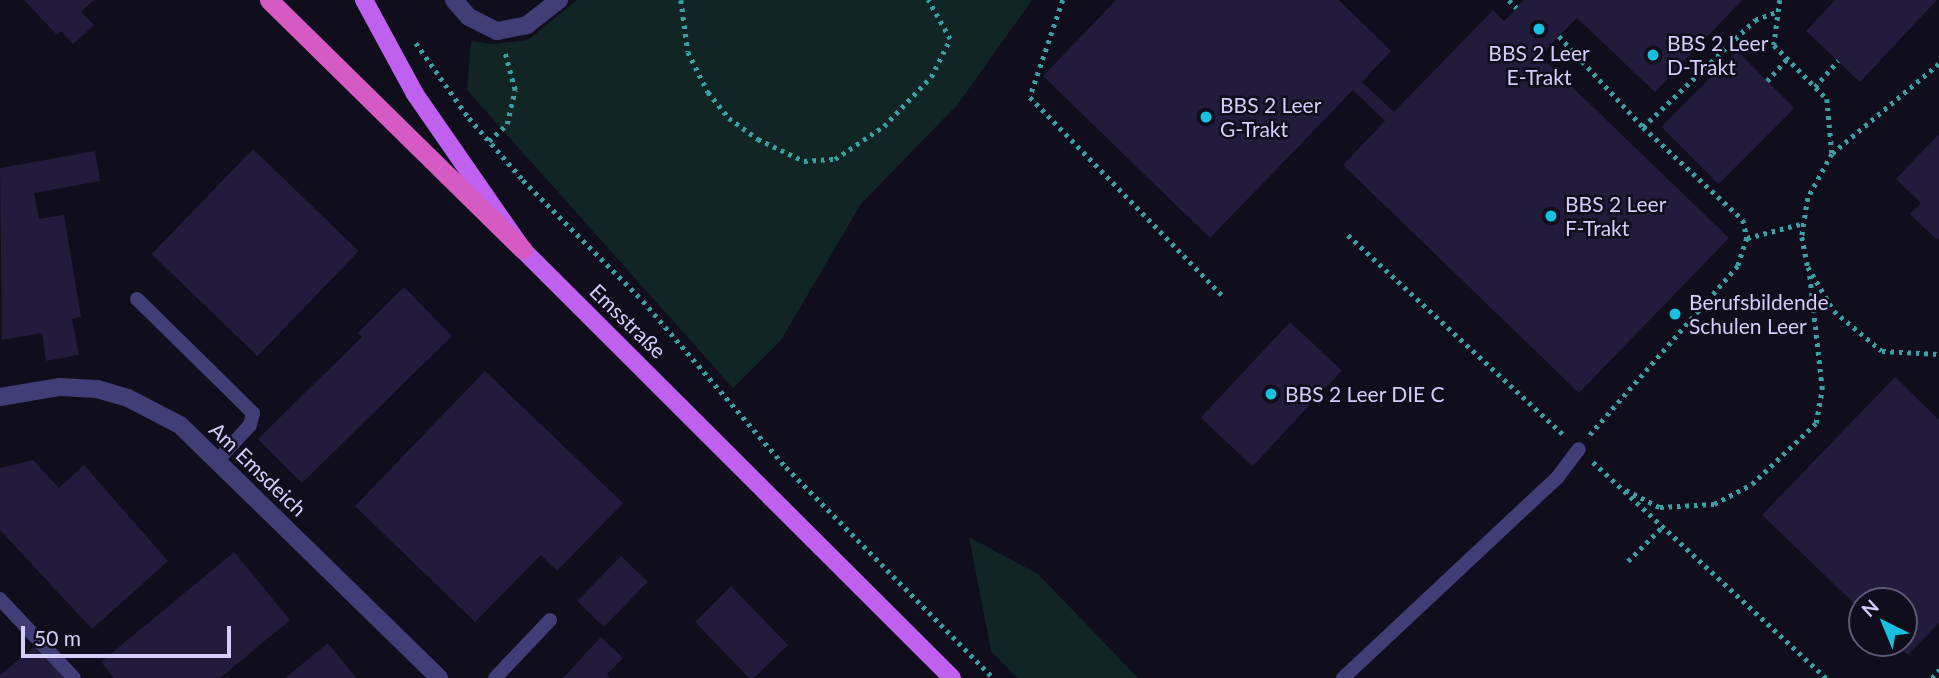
<!DOCTYPE html>
<html>
<head>
<meta charset="utf-8">
<style>
	body { margin:0 }
	#map { position:relative; width:1939px; height:678px; overflow:hidden; background:#100d1c; font-family:Lato,sans-serif }
	div>[style] { position:absolute }
	.green>* { inset:0; background:#112525 }
	.building>* { inset:0; background:#231b3b; transform-origin:0 0 }
	.path>* { height:4.5px; margin-top:-2.25px; transform-origin:0; background:repeating-linear-gradient(90deg,#39a2a0 0 3.5px,transparent 0 8.5px) }
	.service>* { height:14px; margin:-7px; padding:0 7px; transform-origin:7px; border-radius:7px; background:#413d76 }
	.minor>* { height:18px; margin:-9px; padding:0 9px; transform-origin:9px; border-radius:9px; background:#413d76 }
	.primary>* { height:18px; margin:-9px; padding:0 9px; transform-origin:9px; border-radius:9px; background:#bf60ee }
	.trunk>* { height:19px; margin:-9.5px; padding:0 9.5px; transform-origin:9.5px; border-radius:9.5px; background:#d65ac3 }
	.dots>* { width:19px; height:19px; translate:-50% -50%; box-sizing:border-box; border:4px solid #100d1c; border-radius:50% }
	span { translate:-50% -50%; white-space:nowrap; text-align:center; line-height:1.15; -webkit-text-stroke:5px #100d1c; paint-order:stroke }
	.poi-label { font-size:21px; color:#d4cdfa }
	.left { translate:0 -50%; text-align:left }
	.street-label { font-size:21px; color:#d4cdfa }
	.north { position:absolute; left:1848px; top:587px; width:70px; height:70px; box-sizing:border-box; background:#100d1c; border:2px solid #5e5a75; border-radius:50%; rotate:317deg; font-size:19px; font-weight:700; line-height:28px; text-align:center; color:#d4cdfa }
	.north::after { content:''; display:block; margin:auto; width:24px; height:32px; background:#17c0dc; clip-path:polygon(50% 0,100% 100%,50% 72%,0 100%) }
	.scale { position:absolute; left:21px; top:626px; width:210px; height:32px; box-sizing:border-box; border:4px solid #d4cdfa; border-top:0; padding-left:9px; font-size:21px; line-height:24px; white-space:nowrap; color:#d4cdfa; -webkit-text-stroke:5px #100d1c; paint-order:stroke }
</style>
</head>
<body>
<div id="map">
	<div class="green">
		<div style="clip-path:polygon(577px 0,1032px 0,958px 104px,861px 204px,781px 340px,733px 388px,467px 90px,471px 41px,493px 44px,528px 40px)"></div>
		<div style="clip-path:polygon(969px 537px,1038px 574px,1138px 678px,1017px 678px,991px 651px)"></div>
	</div>
	<div class="building">
		<div style="clip-path:polygon(24px 0,94px 0,81px 12px,94px 25px,73px 44px,61px 31px,57px 35px)"></div>
		<div style="clip-path:polygon(1116px 0,1339px 0,1391px 51px,1362px 82px,1394px 112px,1493px 10px,1504px 21px,1524px 0,1742px 0,1655px 92px,1577px 18px,1540px 56px,1729px 238px,1579px 393px,1343px 165px,1385px 121px,1353px 90px,1210px 238px,1043px 76px)"></div>
		<div style="clip-path:polygon(1835px 0,1937px 0,1860px 82px,1806px 31px)"></div>
		<div style="left:1737px;top:51px;width:81px;height:107px;rotate:45deg"></div>
		<div style="clip-path:polygon(1939px 134px,1939px 238px,1937px 240px,1910px 214px,1921px 203px,1896px 179px)"></div>
		<div style="left:253px;top:149px;width:147px;height:146px;rotate:44deg"></div>
		<div style="clip-path:polygon(95px 151px,100px 181px,34px 193px,39px 219px,64px 215px,81px 317px,72px 319px,79px 355px,46px 361px,42px 333px,2px 340px,0 168px)"></div>
		<div style="clip-path:polygon(404px 287px,452px 336px,302px 483px,258px 439px,362px 337px,358px 333px)"></div>
		<div style="left:1290px;top:322px;width:71px;height:131px;rotate:43deg"></div>
		<div style="clip-path:polygon(485px 371px,623px 503px,557px 571px,541px 555px,475px 622px,355px 506px)"></div>
		<div style="clip-path:polygon(1895px 377px,1939px 420px,1939px 623px,1908px 655px,1895px 643px,1904px 643px,1904px 601px,1862px 601px,1862px 611px,1762px 515px)"></div>
		<div style="clip-path:polygon(33px 460px,59px 488px,84px 465px,168px 561px,92px 629px,0 530px,0 468px)"></div>
		<div style="clip-path:polygon(234px 552px,290px 620px,220px 678px,114px 678px,101px 662px)"></div>
		<div style="left:621px;top:556px;width:37px;height:63px;rotate:44deg"></div>
		<div style="clip-path:polygon(731px 586px,788px 645px,754px 678px,749px 678px,695px 622px)"></div>
		<div style="clip-path:polygon(601px 637px,623px 658px,607px 674px,610px 678px,563px 678px)"></div>
		<div style="clip-path:polygon(39px 643px,67px 678px,0 678px,0 675px)"></div>
		<div style="clip-path:polygon(328px 643px,356px 678px,285px 678px)"></div>
	</div>
	<div class="path">
		<div style="left:681px;top:0;width:52px;rotate:82.3deg"></div>
		<div style="left:688px;top:52px;width:45px;rotate:63.4deg"></div>
		<div style="left:708px;top:92px;width:33px;rotate:51deg"></div>
		<div style="left:729px;top:118px;width:36px;rotate:36deg"></div>
		<div style="left:758px;top:139px;width:51px;rotate:25.6deg"></div>
		<div style="left:804px;top:161px;width:31px;rotate:-4deg"></div>
		<div style="left:835px;top:159px;width:59px;rotate:-34deg"></div>
		<div style="left:884px;top:126px;width:68px;rotate:-46.2deg"></div>
		<div style="left:931px;top:77px;width:42px;rotate:-63.4deg"></div>
		<div style="left:950px;top:39px;width:45px;rotate:-119.4deg"></div>
		<div style="left:1063px;top:0;width:102px;rotate:108.8deg"></div>
		<div style="left:1030px;top:97px;width:276px;rotate:45.9deg"></div>
		<div style="left:1509px;top:0;width:11px;rotate:45deg"></div>
		<div style="left:1780px;top:0;width:45px;rotate:97.6deg"></div>
		<div style="left:1774px;top:45px;width:76px;rotate:45.5deg"></div>
		<div style="left:1827px;top:99px;width:54px;rotate:84.7deg"></div>
		<div style="left:1559px;top:36px;width:124px;rotate:47.3deg"></div>
		<div style="left:1643px;top:127px;width:137px;rotate:42.9deg"></div>
		<div style="left:1743px;top:220px;width:18px;rotate:77deg"></div>
		<div style="left:1747px;top:238px;width:29px;rotate:108deg"></div>
		<div style="left:1738px;top:266px;width:225px;rotate:131.2deg"></div>
		<div style="left:416px;top:43px;width:92px;rotate:54.8deg"></div>
		<div style="left:469px;top:118px;width:82px;rotate:48.9deg"></div>
		<div style="left:523px;top:180px;width:170px;rotate:45.2deg"></div>
		<div style="left:643px;top:301px;width:219px;rotate:49.3deg"></div>
		<div style="left:786px;top:467px;width:296px;rotate:45.5deg"></div>
		<div style="left:1939px;top:64px;width:140px;rotate:139.9deg"></div>
		<div style="left:1832px;top:154px;width:50px;rotate:118.6deg"></div>
		<div style="left:1808px;top:198px;width:39px;rotate:99deg"></div>
		<div style="left:1802px;top:237px;width:31px;rotate:79deg"></div>
		<div style="left:1808px;top:267px;width:51px;rotate:59.4deg"></div>
		<div style="left:1834px;top:311px;width:62px;rotate:39.8deg"></div>
		<div style="left:1882px;top:351px;width:57px;rotate:3deg"></div>
		<div style="left:1767px;top:81px;width:30px;rotate:-48deg"></div>
		<div style="left:1815px;top:87px;width:35px;rotate:-49deg"></div>
		<div style="left:1643px;top:127px;width:155px;rotate:-43.7deg"></div>
		<div style="left:1755px;top:20px;width:25px;rotate:-21deg"></div>
		<div style="left:489px;top:141px;width:25px;rotate:-43deg"></div>
		<div style="left:507px;top:124px;width:35px;rotate:-77deg"></div>
		<div style="left:515px;top:90px;width:41px;rotate:-105.4deg"></div>
		<div style="left:1348px;top:235px;width:297px;rotate:42.8deg"></div>
		<div style="left:1747px;top:238px;width:59px;rotate:-14.7deg"></div>
		<div style="left:1593px;top:462px;width:318px;rotate:42.8deg"></div>
		<div style="left:1626px;top:490px;width:38px;rotate:27deg"></div>
		<div style="left:1660px;top:507px;width:54px;rotate:-3.2deg"></div>
		<div style="left:1714px;top:504px;width:43px;rotate:-27.8deg"></div>
		<div style="left:1752px;top:484px;width:88px;rotate:-43.6deg"></div>
		<div style="left:1816px;top:423px;width:35px;rotate:-80deg"></div>
		<div style="left:1822px;top:389px;width:118px;rotate:-96.3deg"></div>
		<div style="left:1628px;top:561px;width:48px;rotate:-45deg"></div>
		<div style="left:1932px;top:678px;width:11px;rotate:-49deg"></div>
	</div>
	<div class="service">
		<div style="left:137px;top:299px;width:163px;rotate:44.5deg"></div>
		<div style="left:253px;top:413px;width:12px;rotate:104deg"></div>
		<div style="left:250px;top:425px;width:49px;rotate:132.5deg"></div>
		<div style="left:0;top:599px;width:108px;rotate:46.9deg"></div>
		<div style="left:495px;top:678px;width:80px;rotate:-46.5deg"></div>
		<div style="left:1343px;top:678px;width:293px;rotate:-43.1deg"></div>
		<div style="left:1557px;top:478px;width:36px;rotate:-53deg"></div>
	</div>
	<div class="minor">
		<div style="left:454px;top:0;width:23px;rotate:49deg"></div>
		<div style="left:469px;top:17px;width:31px;rotate:27deg"></div>
		<div style="left:497px;top:31px;width:31px;rotate:-11deg"></div>
		<div style="left:527px;top:25px;width:41px;rotate:-38deg"></div>
		<div style="left:0;top:397px;width:61px;rotate:-9.5deg"></div>
		<div style="left:60px;top:387px;width:37px;rotate:3deg"></div>
		<div style="left:97px;top:389px;width:32px;rotate:16deg"></div>
		<div style="left:128px;top:398px;width:59px;rotate:27.4deg"></div>
		<div style="left:180px;top:425px;width:362px;rotate:44.3deg"></div>
	</div>
	<div class="primary">
		<div style="left:364px;top:0;width:107px;rotate:61.5deg"></div>
		<div style="left:415px;top:94px;width:190px;rotate:55.3deg"></div>
		<div style="left:523px;top:250px;width:606px;rotate:44.93deg"></div>
	</div>
	<div class="trunk">
		<div style="left:269px;top:0;width:356px;rotate:44.5deg"></div>
	</div>
	<div class="dots">
		<div style="left:1539px;top:29px;background:#17c0dc"></div>
		<div style="left:1653px;top:55px;background:#17c0dc"></div>
		<div style="left:1206px;top:117px;background:#17c0dc"></div>
		<div style="left:1551px;top:216px;background:#17c0dc"></div>
		<div style="left:1675px;top:314px;background:#17c0dc"></div>
		<div style="left:1271px;top:394px;background:#17c0dc"></div>
	</div>
	<div class="poi-label">
		<span class="left" style="left:1667px;top:55px">BBS 2 Leer<br>D-Trakt</span>
		<span style="left:1539px;top:65px">BBS 2 Leer<br>E-Trakt</span>
		<span class="left" style="left:1220px;top:117px">BBS 2 Leer<br>G-Trakt</span>
		<span class="left" style="left:1565px;top:216px">BBS 2 Leer<br>F-Trakt</span>
		<span class="left" style="left:1689px;top:314px">Berufsbildende<br>Schulen Leer</span>
		<span class="left" style="left:1285px;top:394px">BBS 2 Leer DIE C</span>
	</div>
	<div class="street-label">
		<span style="left:628px;top:321px;rotate:44deg">Emsstraße</span>
		<span style="left:258px;top:469px;rotate:44deg">Am Emsdeich</span>
	</div>
	<div class="north">N</div>
	<div class="scale">50 m</div>
</div>
</body>
</html>
